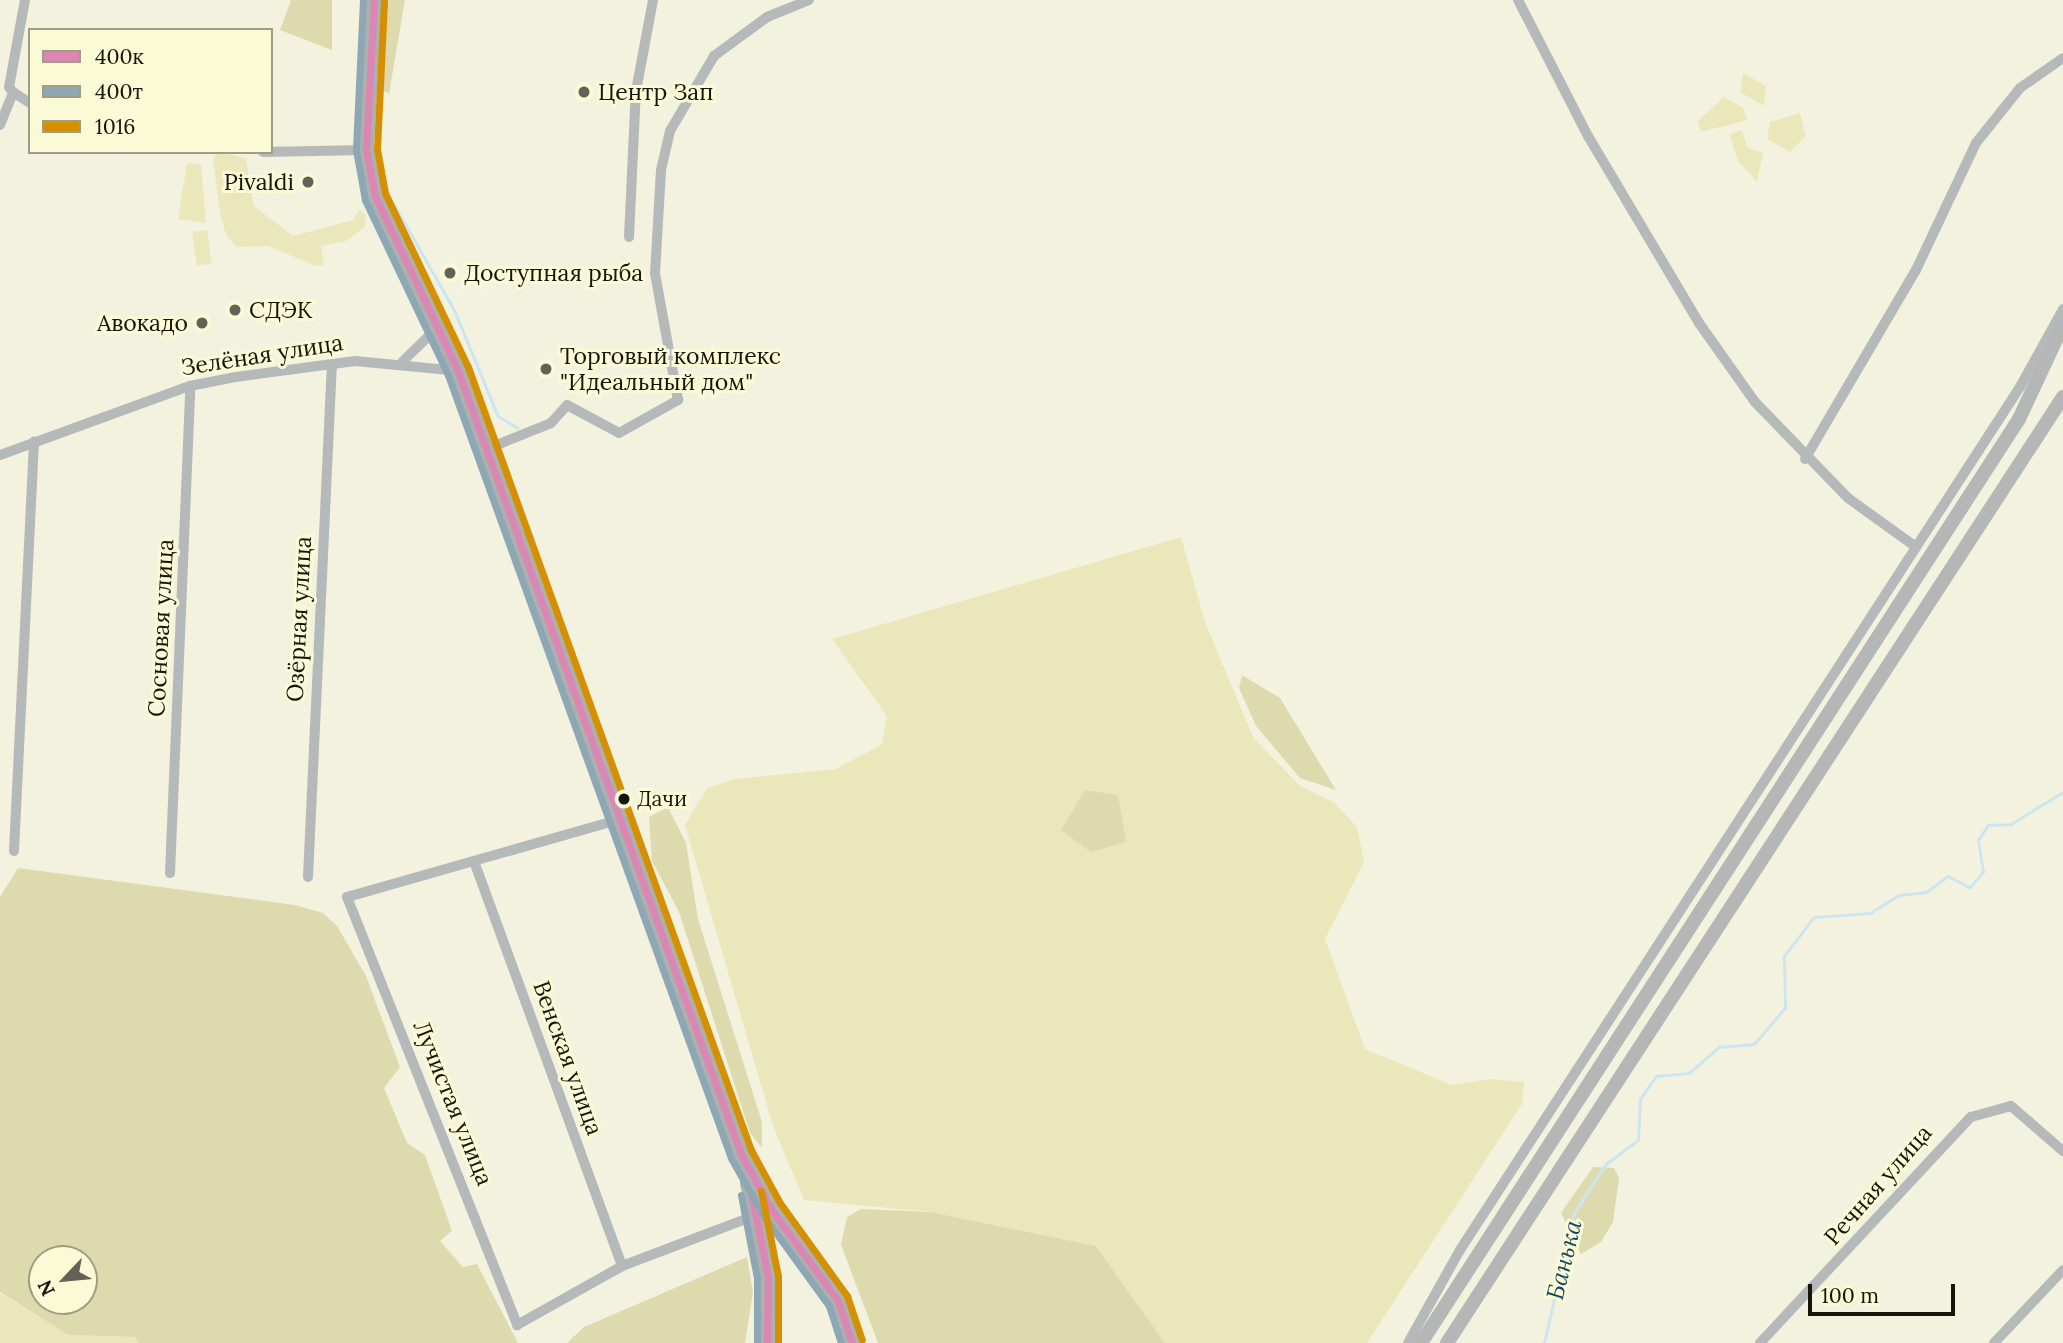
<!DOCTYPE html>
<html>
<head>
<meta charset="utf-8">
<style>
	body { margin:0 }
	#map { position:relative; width:2063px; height:1343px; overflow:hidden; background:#f3f2df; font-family:Lora,serif }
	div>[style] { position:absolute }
	.green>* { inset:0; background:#eae8bb; transform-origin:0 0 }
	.forest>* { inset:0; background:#dddbae }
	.stream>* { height:2.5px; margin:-1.25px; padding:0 1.25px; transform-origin:1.25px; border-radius:1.25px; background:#cce5f0 }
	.street>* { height:10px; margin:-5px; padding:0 5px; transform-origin:5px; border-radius:5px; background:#b5b9ba }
	.secondary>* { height:14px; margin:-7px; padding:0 7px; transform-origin:7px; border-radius:7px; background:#b4b7b5 }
	.primary>* { height:16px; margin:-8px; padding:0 8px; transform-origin:8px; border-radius:8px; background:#acb1ae }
	.bus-1>* { height:7px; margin:-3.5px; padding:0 3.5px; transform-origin:3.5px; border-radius:3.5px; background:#dc86b4 }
	.bus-2>* { height:7px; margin:-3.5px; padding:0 3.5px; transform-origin:3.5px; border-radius:3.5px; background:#8ea7b5 }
	.bus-3>* { height:7px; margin:-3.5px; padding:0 3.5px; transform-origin:3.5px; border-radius:3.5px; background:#d59001 }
	.dots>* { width:19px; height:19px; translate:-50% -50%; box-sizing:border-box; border:4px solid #fbfad7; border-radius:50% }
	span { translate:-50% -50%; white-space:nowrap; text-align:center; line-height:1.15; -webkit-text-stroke:6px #fbfad7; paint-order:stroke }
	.bus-label { font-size:21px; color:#161509 }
	.left { translate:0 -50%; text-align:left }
	.poi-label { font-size:23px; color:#161509 }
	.right { translate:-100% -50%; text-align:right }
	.street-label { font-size:23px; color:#161509 }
	.water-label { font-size:24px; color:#10445f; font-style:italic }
	.legend { position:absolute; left:28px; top:28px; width:245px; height:126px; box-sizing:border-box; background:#fbfad7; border:2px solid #9f9e85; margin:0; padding:9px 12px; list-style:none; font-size:21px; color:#161509 }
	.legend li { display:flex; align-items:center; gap:14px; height:35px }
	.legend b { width:35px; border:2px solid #9f9e85 }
	.north { position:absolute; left:28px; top:1245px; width:70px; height:70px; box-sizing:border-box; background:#fbfad7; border:2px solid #9f9e85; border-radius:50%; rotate:244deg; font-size:19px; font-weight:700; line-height:28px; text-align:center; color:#161509 }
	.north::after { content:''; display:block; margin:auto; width:24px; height:32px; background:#636254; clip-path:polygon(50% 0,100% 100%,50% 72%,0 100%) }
	.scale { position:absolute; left:1808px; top:1284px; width:147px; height:32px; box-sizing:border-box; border:4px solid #161509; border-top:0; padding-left:9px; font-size:21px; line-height:24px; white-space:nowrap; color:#161509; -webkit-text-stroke:5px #fbfad7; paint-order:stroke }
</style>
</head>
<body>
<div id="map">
	<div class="green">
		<div style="clip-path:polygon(1743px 73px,1766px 86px,1764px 106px,1740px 92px)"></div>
		<div style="clip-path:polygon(1724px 97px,1743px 108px,1747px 120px,1701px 132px,1698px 121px)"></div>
		<div style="clip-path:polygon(1800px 113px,1806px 136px,1790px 152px,1767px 139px,1770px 122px)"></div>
		<div style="clip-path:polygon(1742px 130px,1747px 147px,1763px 153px,1757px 182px,1738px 161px,1729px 134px)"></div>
		<div style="clip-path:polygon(218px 152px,246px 158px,254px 206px,293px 236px,353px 220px,359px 210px,366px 215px,365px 227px,346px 241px,321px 246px,324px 265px,316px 266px,268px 246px,237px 247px,226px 235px,220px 213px,213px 160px)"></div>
		<div style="clip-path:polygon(187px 163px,201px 165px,206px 223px,178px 219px)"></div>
		<div style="left:207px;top:230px;width:34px;height:15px;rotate:82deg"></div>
		<div style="clip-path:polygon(1181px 537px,1205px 622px,1253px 737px,1300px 786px,1335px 803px,1357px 827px,1364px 862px,1325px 939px,1365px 1049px,1452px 1085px,1489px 1079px,1524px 1082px,1522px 1104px,1367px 1343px,1165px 1343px,1096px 1246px,931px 1212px,804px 1200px,773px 1126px,685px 825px,707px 788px,735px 779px,836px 769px,882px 744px,887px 716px,832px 639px)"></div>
		<div style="clip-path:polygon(0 1293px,68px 1335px,135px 1337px,138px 1343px,0 1343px)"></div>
	</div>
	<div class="forest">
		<div style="clip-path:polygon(291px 0,332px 0,332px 50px,280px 30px)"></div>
		<div style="clip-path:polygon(388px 0,405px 0,389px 94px,378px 87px)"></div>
		<div style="clip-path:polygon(1242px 675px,1280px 698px,1336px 790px,1300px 778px,1256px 726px,1239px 688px)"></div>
		<div style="clip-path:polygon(1085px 790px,1118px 795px,1126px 842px,1091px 852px,1061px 830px)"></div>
		<div style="clip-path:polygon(668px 807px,686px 843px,698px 919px,762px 1122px,762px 1148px,750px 1133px,679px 912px,652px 861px,649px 817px)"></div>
		<div style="clip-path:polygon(evenodd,18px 868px,295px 905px,323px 913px,337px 926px,366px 976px,400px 1067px,384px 1088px,407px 1143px,425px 1155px,452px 1231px,440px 1241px,463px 1267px,477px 1264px,518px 1343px,138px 1343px,135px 1337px,68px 1335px,0 1292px,0 897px,18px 868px,42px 1259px,84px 1259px,84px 1301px,42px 1301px,42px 1259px)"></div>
		<div style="clip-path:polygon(1593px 1167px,1614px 1168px,1619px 1178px,1613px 1222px,1601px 1242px,1581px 1254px,1561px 1213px)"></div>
		<div style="clip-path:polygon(861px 1209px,931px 1212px,1096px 1246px,1165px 1343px,878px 1343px,841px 1245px,847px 1217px)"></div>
		<div style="clip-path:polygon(747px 1257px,753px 1292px,745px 1343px,567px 1343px,584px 1327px)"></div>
	</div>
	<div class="stream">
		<div style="left:394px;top:204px;width:123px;rotate:60.3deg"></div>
		<div style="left:455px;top:311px;width:113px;rotate:67.7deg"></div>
		<div style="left:498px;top:416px;width:23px;rotate:31deg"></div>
		<div style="left:1544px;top:1343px;width:133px;rotate:-77deg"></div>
		<div style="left:1574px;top:1213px;width:59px;rotate:-56.9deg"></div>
		<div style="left:1606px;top:1164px;width:40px;rotate:-37deg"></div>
		<div style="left:1638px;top:1140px;width:41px;rotate:-87.2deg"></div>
		<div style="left:1640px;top:1099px;width:28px;rotate:-55deg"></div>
		<div style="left:1656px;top:1076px;width:33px;rotate:-5deg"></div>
		<div style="left:1689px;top:1073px;width:40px;rotate:-41deg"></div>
		<div style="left:1719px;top:1047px;width:35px;rotate:-5deg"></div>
		<div style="left:1754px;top:1044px;width:48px;rotate:-49.3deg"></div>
		<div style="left:1785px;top:1008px;width:52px;rotate:-91.1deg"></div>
		<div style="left:1784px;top:956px;width:49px;rotate:-52.4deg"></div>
		<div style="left:1814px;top:917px;width:56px;rotate:-4.1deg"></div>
		<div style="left:1870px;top:913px;width:34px;rotate:-32deg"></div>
		<div style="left:1899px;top:895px;width:27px;rotate:-6deg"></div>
		<div style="left:1926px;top:892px;width:27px;rotate:-36deg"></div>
		<div style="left:1948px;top:876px;width:25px;rotate:27deg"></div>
		<div style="left:1970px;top:887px;width:20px;rotate:-49deg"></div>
		<div style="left:1983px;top:872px;width:32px;rotate:-99deg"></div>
		<div style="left:1978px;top:840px;width:18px;rotate:-56deg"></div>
		<div style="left:1988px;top:825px;width:23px;rotate:-2deg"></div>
		<div style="left:2011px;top:824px;width:61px;rotate:-31.6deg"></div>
	</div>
	<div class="street">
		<div style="left:1518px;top:0;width:153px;rotate:62.8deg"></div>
		<div style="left:1588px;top:136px;width:217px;rotate:59.3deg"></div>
		<div style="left:1699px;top:323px;width:97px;rotate:54.7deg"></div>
		<div style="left:1755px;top:402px;width:134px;rotate:45.9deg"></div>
		<div style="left:1848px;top:498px;width:84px;rotate:35.8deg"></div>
		<div style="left:9px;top:87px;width:88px;rotate:-79.6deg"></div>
		<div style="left:13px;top:92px;width:20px;rotate:33deg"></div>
		<div style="left:0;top:125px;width:35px;rotate:-68deg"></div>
		<div style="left:13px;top:92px;width:6px;rotate:-129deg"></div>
		<div style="left:263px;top:152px;width:103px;rotate:-1.1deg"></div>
		<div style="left:629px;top:237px;width:146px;rotate:-87.3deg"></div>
		<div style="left:636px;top:91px;width:93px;rotate:-79.4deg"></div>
		<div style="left:403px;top:361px;width:36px;rotate:-44deg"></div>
		<div style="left:429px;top:336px;width:18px;rotate:-81deg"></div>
		<div style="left:487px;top:449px;width:69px;rotate:-22.1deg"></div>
		<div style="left:551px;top:423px;width:24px;rotate:-48deg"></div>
		<div style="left:567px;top:405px;width:59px;rotate:28.3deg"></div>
		<div style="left:619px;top:433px;width:68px;rotate:-29.2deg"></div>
		<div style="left:678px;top:400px;width:128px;rotate:-100.3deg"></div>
		<div style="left:655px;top:274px;width:104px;rotate:-86.7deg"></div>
		<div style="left:661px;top:170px;width:40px;rotate:-77deg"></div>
		<div style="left:670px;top:131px;width:87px;rotate:-59.6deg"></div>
		<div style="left:714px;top:56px;width:66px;rotate:-36.3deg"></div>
		<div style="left:767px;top:17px;width:45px;rotate:-22deg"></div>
		<div style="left:0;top:455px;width:202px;rotate:-20deg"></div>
		<div style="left:190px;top:386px;width:47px;rotate:-11.1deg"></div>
		<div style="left:236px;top:377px;width:120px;rotate:-7.7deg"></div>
		<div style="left:355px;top:361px;width:103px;rotate:5.5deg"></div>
		<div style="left:1805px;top:459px;width:219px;rotate:-59.6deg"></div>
		<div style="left:1916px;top:270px;width:140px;rotate:-64.7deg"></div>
		<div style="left:1976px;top:143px;width:70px;rotate:-51.3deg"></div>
		<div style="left:2020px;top:88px;width:52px;rotate:-34.9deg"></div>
		<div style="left:621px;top:819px;width:285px;rotate:164.1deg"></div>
		<div style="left:347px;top:897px;width:461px;rotate:68.3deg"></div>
		<div style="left:517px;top:1325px;width:120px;rotate:-29.3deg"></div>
		<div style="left:622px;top:1266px;width:147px;rotate:-20.8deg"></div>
		<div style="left:14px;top:851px;width:410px;rotate:-87.2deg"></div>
		<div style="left:475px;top:864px;width:428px;rotate:69.9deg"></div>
		<div style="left:170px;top:873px;width:487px;rotate:-87.6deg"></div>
		<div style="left:308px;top:877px;width:515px;rotate:-87.33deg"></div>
		<div style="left:1408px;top:1343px;width:107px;rotate:-60.8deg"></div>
		<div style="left:1460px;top:1250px;width:1029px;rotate:-57.02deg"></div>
		<div style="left:2020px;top:387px;width:89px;rotate:-61.1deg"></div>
		<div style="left:1760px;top:1343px;width:309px;rotate:-47deg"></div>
		<div style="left:1971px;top:1117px;width:41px;rotate:-15.4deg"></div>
		<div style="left:2011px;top:1106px;width:69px;rotate:40.9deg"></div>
		<div style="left:1994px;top:1343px;width:100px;rotate:-46.6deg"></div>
	</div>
	<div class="secondary">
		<div style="left:1421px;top:1343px;width:1101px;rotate:-57.09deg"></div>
		<div style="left:2019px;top:419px;width:104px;rotate:-64.9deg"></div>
		<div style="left:1447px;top:1343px;width:1129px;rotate:-56.93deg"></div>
	</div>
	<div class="primary">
		<div style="left:374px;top:0;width:150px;rotate:93.1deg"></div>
		<div style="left:366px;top:150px;width:47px;rotate:78.9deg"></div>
		<div style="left:375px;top:196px;width:194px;rotate:64.6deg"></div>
		<div style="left:458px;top:371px;width:833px;rotate:70.13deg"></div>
		<div style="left:741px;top:1154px;width:63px;rotate:61.4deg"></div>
		<div style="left:771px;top:1209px;width:114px;rotate:53.9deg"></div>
		<div style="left:838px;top:1301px;width:44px;rotate:71.6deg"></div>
		<div style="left:748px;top:1183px;width:96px;rotate:78deg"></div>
		<div style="left:768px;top:1277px;width:66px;rotate:90.9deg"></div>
	</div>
	<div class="bus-1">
		<div style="left:374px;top:0;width:150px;rotate:93.1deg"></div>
		<div style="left:366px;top:150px;width:47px;rotate:78.9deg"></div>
		<div style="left:375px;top:196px;width:194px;rotate:64.6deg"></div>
		<div style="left:458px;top:371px;width:833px;rotate:70.13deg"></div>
		<div style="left:741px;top:1154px;width:63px;rotate:61.4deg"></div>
		<div style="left:771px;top:1209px;width:114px;rotate:53.9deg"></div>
		<div style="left:838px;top:1301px;width:44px;rotate:71.6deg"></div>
		<div style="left:751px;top:1193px;width:86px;rotate:78.6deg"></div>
		<div style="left:768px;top:1277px;width:66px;rotate:90.9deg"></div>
	</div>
	<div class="bus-2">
		<div style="left:363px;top:0;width:150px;rotate:92.7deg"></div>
		<div style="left:356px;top:150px;width:51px;rotate:79.8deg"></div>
		<div style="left:365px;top:200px;width:194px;rotate:64.6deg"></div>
		<div style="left:448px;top:375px;width:833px;rotate:70.13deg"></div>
		<div style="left:731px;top:1158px;width:65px;rotate:60.7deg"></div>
		<div style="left:763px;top:1215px;width:112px;rotate:54deg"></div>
		<div style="left:829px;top:1306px;width:39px;rotate:72deg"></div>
		<div style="left:741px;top:1195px;width:85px;rotate:79.1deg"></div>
		<div style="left:757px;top:1278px;width:65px;rotate:90deg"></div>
	</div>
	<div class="bus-3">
		<div style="left:384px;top:1px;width:148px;rotate:92.7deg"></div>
		<div style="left:377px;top:149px;width:45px;rotate:79.7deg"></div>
		<div style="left:385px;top:193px;width:193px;rotate:64.5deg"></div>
		<div style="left:468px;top:367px;width:833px;rotate:70.13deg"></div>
		<div style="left:751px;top:1150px;width:60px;rotate:61.3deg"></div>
		<div style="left:780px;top:1203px;width:115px;rotate:54.2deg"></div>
		<div style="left:847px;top:1296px;width:46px;rotate:71.2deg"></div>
		<div style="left:761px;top:1191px;width:87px;rotate:78.7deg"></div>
		<div style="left:778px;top:1276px;width:67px;rotate:90deg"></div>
	</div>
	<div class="dots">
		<div style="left:584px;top:92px;background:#636254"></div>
		<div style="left:308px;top:182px;background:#636254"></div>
		<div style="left:450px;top:273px;background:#636254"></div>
		<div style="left:235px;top:310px;background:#636254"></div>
		<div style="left:202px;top:323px;background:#636254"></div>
		<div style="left:546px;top:369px;background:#636254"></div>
		<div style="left:624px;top:799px;background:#161509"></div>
	</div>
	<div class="bus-label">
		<span class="left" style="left:637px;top:799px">Дачи</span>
	</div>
	<div class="poi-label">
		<span class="left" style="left:598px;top:92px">Центр Зап</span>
		<span class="right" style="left:294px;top:182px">Pivaldi</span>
		<span class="left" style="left:464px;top:273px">Доступная рыба</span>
		<span class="left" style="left:249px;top:310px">СДЭК</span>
		<span class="right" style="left:188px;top:323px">Авокадо</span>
		<span class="left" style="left:560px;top:369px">Торговый комплекс<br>"Идеальный дом"</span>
	</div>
	<div class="street-label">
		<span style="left:262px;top:355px;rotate:-9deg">Зелёная улица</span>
		<span style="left:299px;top:619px;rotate:-87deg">Озёрная улица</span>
		<span style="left:161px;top:628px;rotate:-87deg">Сосновая улица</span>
		<span style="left:568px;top:1058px;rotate:70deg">Венская улица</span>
		<span style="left:453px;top:1103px;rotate:68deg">Лучистая улица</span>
		<span style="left:1878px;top:1185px;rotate:-49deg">Речная улица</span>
	</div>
	<div class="water-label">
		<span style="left:1564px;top:1260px;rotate:-76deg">Банька</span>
	</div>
	<ul class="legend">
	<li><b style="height:9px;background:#dc86b4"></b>400к</li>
	<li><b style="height:9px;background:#8ea7b5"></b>400т</li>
	<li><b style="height:9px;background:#d59001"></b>1016</li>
	</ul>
	<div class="north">N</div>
	<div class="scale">100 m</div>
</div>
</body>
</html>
